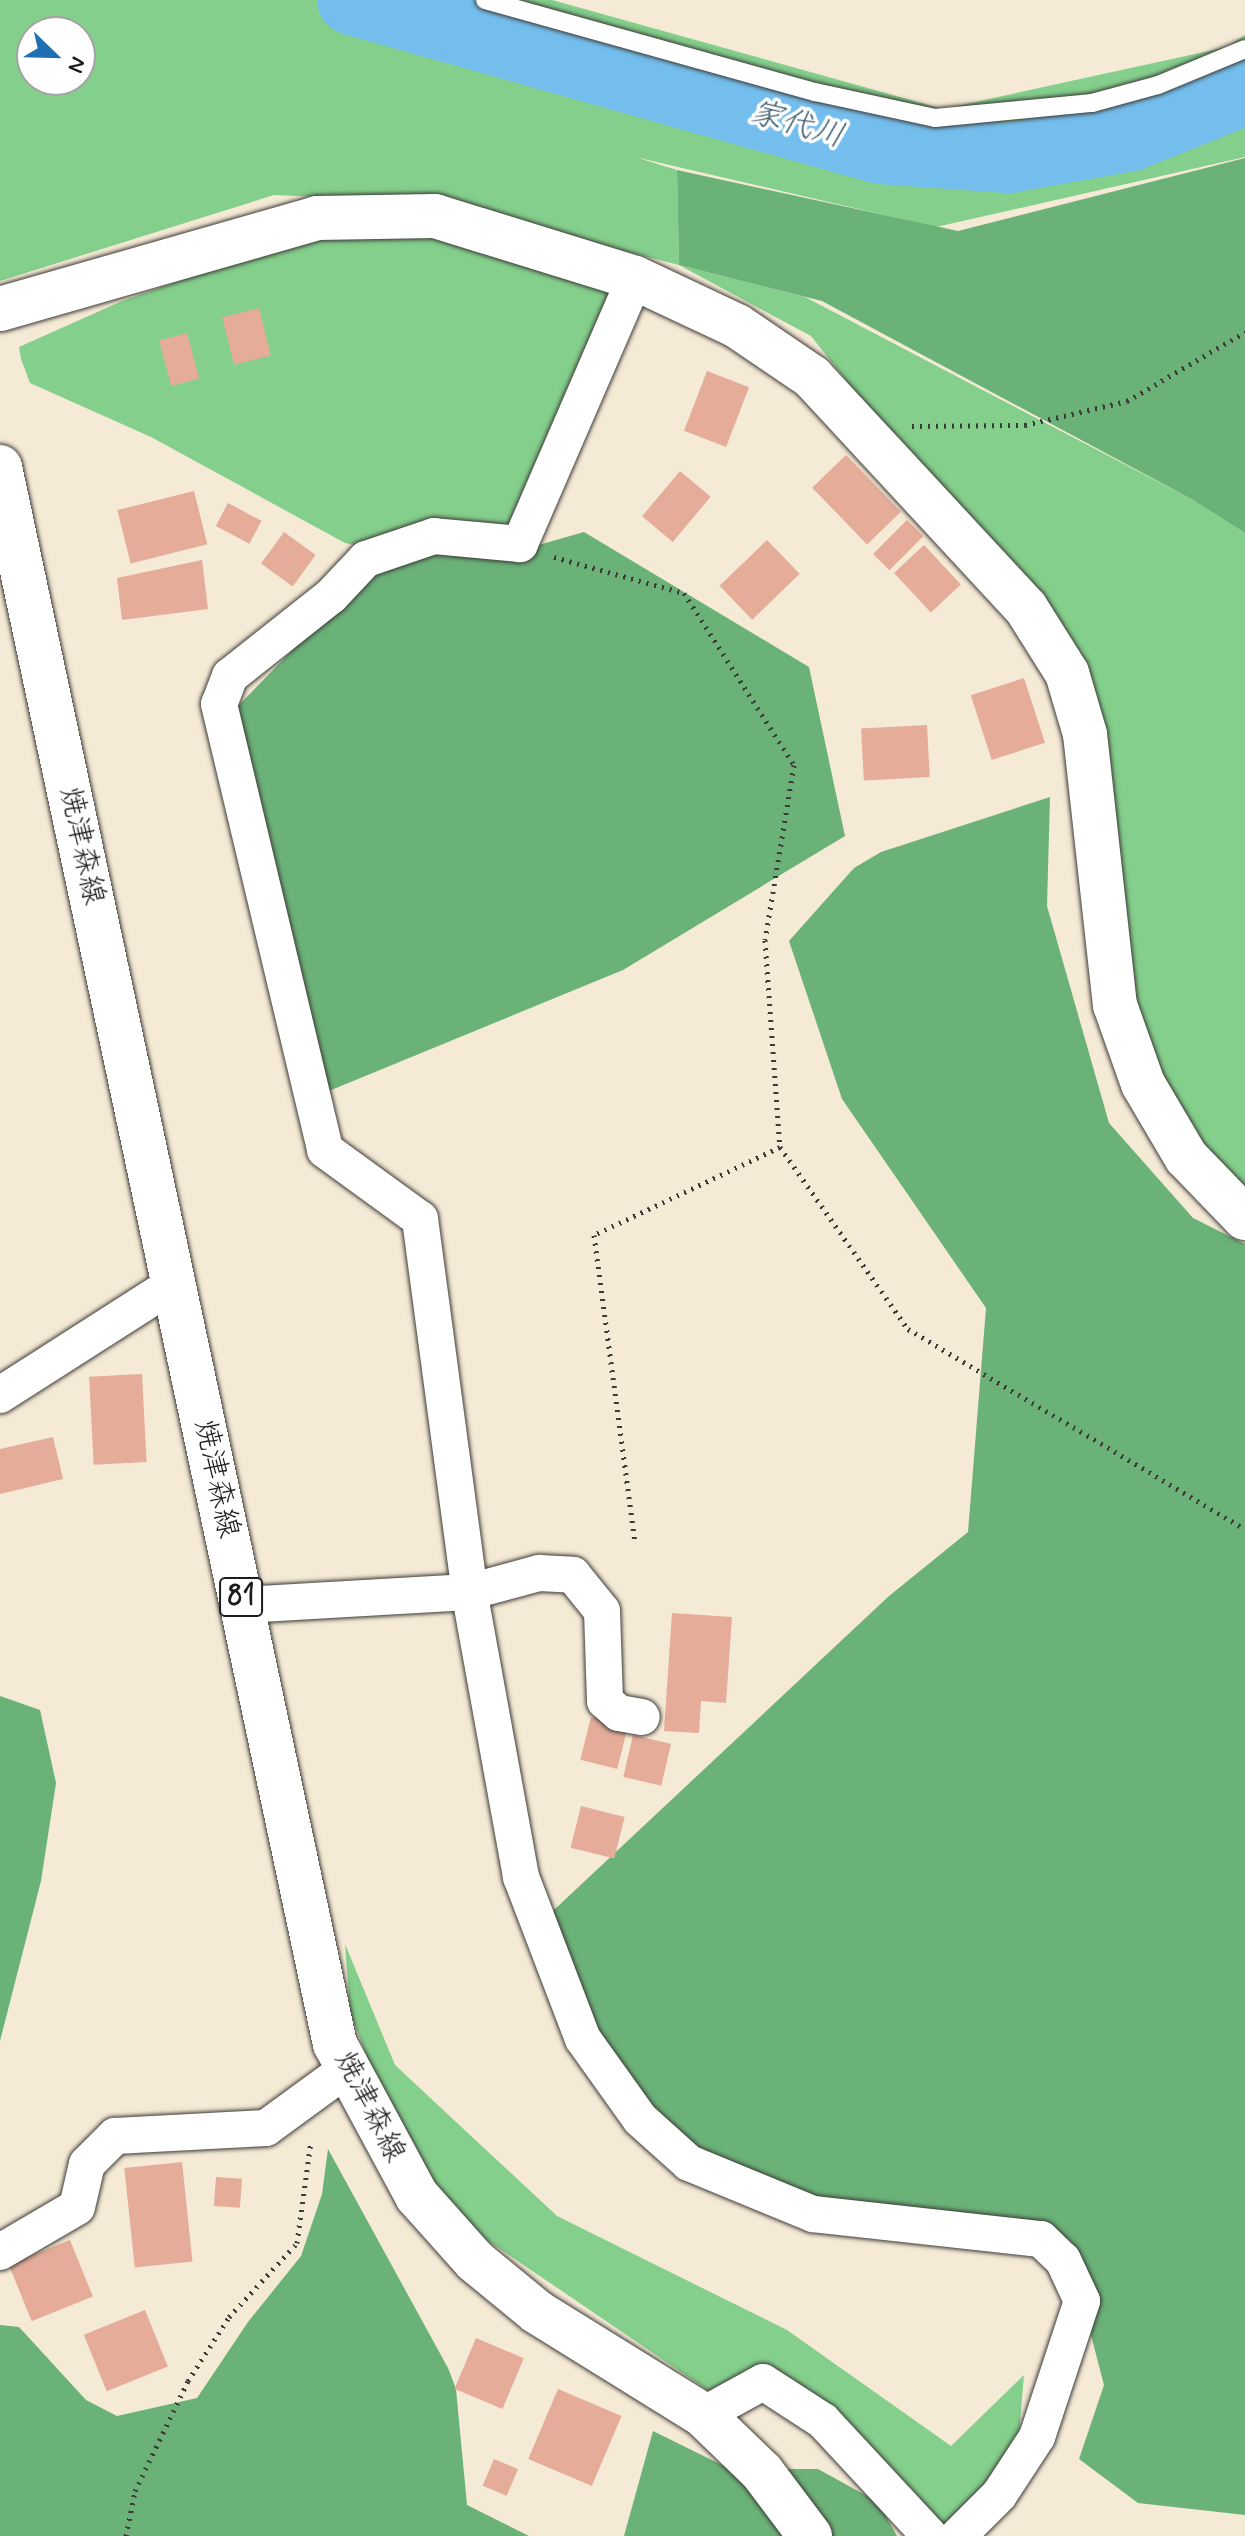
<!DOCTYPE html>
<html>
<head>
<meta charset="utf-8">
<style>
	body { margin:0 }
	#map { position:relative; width:1245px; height:2536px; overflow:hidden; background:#f5ead5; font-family:Mynerve,"Klee One",sans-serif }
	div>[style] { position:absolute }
	.green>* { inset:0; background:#84cf8c }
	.forest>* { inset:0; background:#6bb278 }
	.river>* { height:70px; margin:-35px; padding:0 35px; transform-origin:35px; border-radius:35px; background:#74beed }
	.building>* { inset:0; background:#e4ac99; transform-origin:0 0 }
	.path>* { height:5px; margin-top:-2.5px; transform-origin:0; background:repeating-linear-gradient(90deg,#3d3b38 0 2px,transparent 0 8px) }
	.roads { filter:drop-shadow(0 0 2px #3d3b38) drop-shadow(0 0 2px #3d3b38) }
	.lane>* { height:18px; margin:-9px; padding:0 9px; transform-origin:9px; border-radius:9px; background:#fff }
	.street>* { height:36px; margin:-18px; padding:0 18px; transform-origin:18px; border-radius:18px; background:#fff }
	.secondary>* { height:44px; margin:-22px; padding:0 22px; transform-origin:22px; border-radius:22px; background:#fff }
	.primary>* { height:44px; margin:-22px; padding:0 22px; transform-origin:22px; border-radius:22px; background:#fff }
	span { translate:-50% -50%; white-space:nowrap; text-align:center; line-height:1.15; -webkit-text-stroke:7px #fff; paint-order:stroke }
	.shield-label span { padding:2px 6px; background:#fff; border:2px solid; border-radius:6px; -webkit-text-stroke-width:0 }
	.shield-label { font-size:28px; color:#1c1c1c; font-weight:700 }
	.street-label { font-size:30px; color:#1c1c1c }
	.water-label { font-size:32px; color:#3f5d70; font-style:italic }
	.north { position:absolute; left:16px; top:16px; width:80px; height:80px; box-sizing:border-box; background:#fff; border:2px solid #a4a4a4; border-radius:50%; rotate:113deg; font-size:22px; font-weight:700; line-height:32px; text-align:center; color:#1c1c1c }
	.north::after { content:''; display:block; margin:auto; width:28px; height:36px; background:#1f6fb2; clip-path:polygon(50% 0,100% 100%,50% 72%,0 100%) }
</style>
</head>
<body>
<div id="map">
	<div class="green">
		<div style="clip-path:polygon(evenodd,0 0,552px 0,943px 109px,1227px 47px,1245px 35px,1245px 157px,936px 227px,635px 157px,677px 170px,679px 265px,805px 297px,1193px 500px,1245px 533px,1245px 1204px,1217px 1180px,1112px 983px,1069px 661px,811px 336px,679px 265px,434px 202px,274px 195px,0 281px,0 0,32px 32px,80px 32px,80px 80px,32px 80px,32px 32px)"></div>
		<div style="clip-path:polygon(458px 223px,616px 272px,520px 544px,388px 552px,345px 543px,151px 437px,30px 383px,21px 359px,19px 347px,122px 301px,320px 232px)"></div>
		<div style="clip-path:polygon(345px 1944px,395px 2065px,557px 2216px,787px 2330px,951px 2446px,1024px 2375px,1019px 2435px,988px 2490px,942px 2525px,751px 2373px,709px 2391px,450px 2215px,391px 2120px,350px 2012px)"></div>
	</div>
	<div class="forest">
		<div style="clip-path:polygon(1245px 158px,1245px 533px,1193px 500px,822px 301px,679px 265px,677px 170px,958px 231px)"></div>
		<div style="clip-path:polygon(584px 532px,809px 667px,845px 836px,623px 970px,324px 1093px,233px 711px,388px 552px,521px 550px)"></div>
		<div style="clip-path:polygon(1050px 797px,1047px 906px,1109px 1123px,1193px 1218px,1245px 1244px,1245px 2515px,1138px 2503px,1079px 2459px,1104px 2385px,1082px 2301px,1041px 2239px,736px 2183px,640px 2119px,539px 1924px,889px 1596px,968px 1532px,986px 1308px,842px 1099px,789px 941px,854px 868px,881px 852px)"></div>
		<div style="clip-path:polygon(0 1696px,40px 1710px,56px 1783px,41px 1881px,0 2041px)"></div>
		<div style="clip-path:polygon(328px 2149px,448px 2368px,456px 2389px,467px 2505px,529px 2536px,0 2536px,0 2325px,19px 2327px,86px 2400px,117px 2416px,197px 2398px,248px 2322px,301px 2256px,322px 2194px)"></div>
		<div style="clip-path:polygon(653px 2431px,730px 2469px,818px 2469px,878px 2502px,897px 2536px,624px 2536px)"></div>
	</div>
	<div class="river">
		<div style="left:352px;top:0;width:549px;rotate:15.76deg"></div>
		<div style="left:880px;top:149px;width:129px;rotate:4deg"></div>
		<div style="left:1009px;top:158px;width:124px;rotate:-10.2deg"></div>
		<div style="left:1131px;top:136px;width:123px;rotate:-22deg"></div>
	</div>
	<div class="building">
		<div style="left:259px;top:308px;width:49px;height:38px;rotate:76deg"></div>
		<div style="left:187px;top:333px;width:47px;height:29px;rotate:75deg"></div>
		<div style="left:707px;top:371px;width:45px;height:64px;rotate:21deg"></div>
		<div style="left:846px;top:455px;width:79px;height:47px;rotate:46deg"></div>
		<div style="left:680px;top:471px;width:40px;height:59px;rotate:40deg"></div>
		<div style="left:194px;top:491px;width:55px;height:79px;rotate:76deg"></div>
		<div style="left:228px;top:503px;width:38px;height:26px;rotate:28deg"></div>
		<div style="left:907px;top:520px;width:23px;height:48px;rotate:45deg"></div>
		<div style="left:284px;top:532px;width:39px;height:39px;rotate:36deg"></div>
		<div style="left:767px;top:540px;width:47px;height:66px;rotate:46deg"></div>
		<div style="left:924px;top:545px;width:54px;height:41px;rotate:47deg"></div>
		<div style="clip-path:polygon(202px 560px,208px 609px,122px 620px,117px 578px)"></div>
		<div style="left:1024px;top:678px;width:68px;height:56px;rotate:72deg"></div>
		<div style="left:927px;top:725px;width:52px;height:66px;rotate:87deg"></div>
		<div style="left:142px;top:1374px;width:88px;height:53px;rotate:87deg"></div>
		<div style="clip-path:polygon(53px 1437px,63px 1479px,0 1494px,0 1449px)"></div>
		<div style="clip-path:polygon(672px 1613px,732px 1617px,726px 1703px,701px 1701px,699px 1733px,664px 1731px)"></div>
		<div style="left:591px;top:1717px;width:38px;height:44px;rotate:14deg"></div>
		<div style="left:633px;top:1735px;width:39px;height:43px;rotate:13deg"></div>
		<div style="left:581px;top:1806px;width:45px;height:43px;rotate:14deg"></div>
		<div style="left:182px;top:2162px;width:100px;height:58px;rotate:84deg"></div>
		<div style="left:216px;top:2177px;width:26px;height:29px;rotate:4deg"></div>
		<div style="left:70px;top:2240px;width:61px;height:66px;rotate:68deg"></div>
		<div style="left:145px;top:2310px;width:61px;height:66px;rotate:68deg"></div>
		<div style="left:476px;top:2338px;width:52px;height:55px;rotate:23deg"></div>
		<div style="left:558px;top:2389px;width:69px;height:76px;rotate:23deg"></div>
		<div style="left:494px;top:2459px;width:26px;height:29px;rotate:23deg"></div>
	</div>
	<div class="path">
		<div style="left:912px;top:426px;width:113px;rotate:-0.5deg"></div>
		<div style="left:1025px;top:425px;width:105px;rotate:-13.2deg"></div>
		<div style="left:1127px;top:401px;width:137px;rotate:-30.3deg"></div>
		<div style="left:554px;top:557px;width:135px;rotate:15.5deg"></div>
		<div style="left:684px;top:593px;width:204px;rotate:57.4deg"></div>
		<div style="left:794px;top:765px;width:177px;rotate:99.4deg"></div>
		<div style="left:765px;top:940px;width:208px;rotate:85.9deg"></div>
		<div style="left:780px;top:1147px;width:206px;rotate:154.7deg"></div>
		<div style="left:594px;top:1235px;width:309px;rotate:82.4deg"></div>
		<div style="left:780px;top:1147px;width:223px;rotate:54.9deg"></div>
		<div style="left:908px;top:1329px;width:392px;rotate:30.7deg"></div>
		<div style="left:126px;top:2536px;width:46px;rotate:-78.7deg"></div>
		<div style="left:135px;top:2491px;width:122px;rotate:-64.3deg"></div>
		<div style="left:188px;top:2381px;width:76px;rotate:-57.4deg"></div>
		<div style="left:229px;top:2317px;width:100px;rotate:-47.4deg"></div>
		<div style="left:297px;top:2243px;width:103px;rotate:-82.2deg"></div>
	</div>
	<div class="roads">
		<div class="lane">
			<div style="left:485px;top:0;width:343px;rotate:15.6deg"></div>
			<div style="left:815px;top:92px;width:123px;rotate:12.2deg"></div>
			<div style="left:935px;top:118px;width:158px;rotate:-5.5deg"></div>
			<div style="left:1092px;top:103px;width:68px;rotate:-15.3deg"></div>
			<div style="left:1158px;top:85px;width:94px;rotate:-22.5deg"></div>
		</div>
		<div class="street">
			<div style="left:635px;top:278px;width:290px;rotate:113.4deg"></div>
			<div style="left:520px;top:544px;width:86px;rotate:-174.7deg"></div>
			<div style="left:434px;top:536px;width:72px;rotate:161.3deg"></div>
			<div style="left:366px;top:559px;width:51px;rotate:133.4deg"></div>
			<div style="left:331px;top:596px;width:129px;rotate:141.6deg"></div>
			<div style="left:230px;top:676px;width:30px;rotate:111deg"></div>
			<div style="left:219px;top:704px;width:458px;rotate:76.6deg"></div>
			<div style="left:325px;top:1150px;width:117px;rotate:36deg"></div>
			<div style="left:420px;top:1219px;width:380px;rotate:82.4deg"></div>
			<div style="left:470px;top:1596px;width:286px;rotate:79.7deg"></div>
			<div style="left:521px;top:1877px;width:173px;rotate:69.1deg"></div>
			<div style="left:583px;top:2039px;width:98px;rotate:54.5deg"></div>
			<div style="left:640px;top:2119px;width:66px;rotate:41.9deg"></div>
			<div style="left:689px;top:2163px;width:134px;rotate:22.4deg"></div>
			<div style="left:813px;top:2214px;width:229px;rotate:6.3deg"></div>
			<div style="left:1041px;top:2239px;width:30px;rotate:44deg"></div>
			<div style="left:1063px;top:2260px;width:45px;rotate:65.1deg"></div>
			<div style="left:1082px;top:2301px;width:143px;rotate:108.3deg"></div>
			<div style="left:1037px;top:2437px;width:69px;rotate:123.2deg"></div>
			<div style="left:999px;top:2495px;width:58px;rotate:135deg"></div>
			<div style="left:0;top:1395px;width:208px;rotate:-32.6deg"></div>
			<div style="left:243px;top:1605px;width:226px;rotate:-3.3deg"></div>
			<div style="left:469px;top:1592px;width:73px;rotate:-15.2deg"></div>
			<div style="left:539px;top:1573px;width:34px;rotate:3deg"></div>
			<div style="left:573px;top:1575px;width:46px;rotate:51.1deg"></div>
			<div style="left:602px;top:1611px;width:90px;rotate:88.1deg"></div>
			<div style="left:605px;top:1701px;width:18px;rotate:41deg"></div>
			<div style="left:619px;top:1713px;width:23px;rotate:10deg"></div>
			<div style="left:0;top:2252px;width:89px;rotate:-30.3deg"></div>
			<div style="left:77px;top:2207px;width:44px;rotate:-76.9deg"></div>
			<div style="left:87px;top:2164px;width:40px;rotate:-45deg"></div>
			<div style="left:115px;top:2136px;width:151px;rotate:-3deg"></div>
			<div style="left:266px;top:2128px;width:100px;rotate:-36.1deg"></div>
			<div style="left:703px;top:2415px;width:68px;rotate:-28.8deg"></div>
			<div style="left:763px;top:2382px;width:72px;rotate:33deg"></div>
			<div style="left:823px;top:2421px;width:157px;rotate:47.1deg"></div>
		</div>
		<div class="secondary">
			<div style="left:0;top:309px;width:330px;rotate:-16deg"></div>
			<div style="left:317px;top:218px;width:118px;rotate:-1deg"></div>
			<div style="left:435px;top:216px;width:209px;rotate:17.2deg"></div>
			<div style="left:635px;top:278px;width:113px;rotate:25.2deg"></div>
			<div style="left:737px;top:326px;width:91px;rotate:34.2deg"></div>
			<div style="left:812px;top:377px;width:315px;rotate:47.2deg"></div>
			<div style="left:1026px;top:608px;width:77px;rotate:57.8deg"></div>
			<div style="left:1067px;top:673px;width:64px;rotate:73.6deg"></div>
			<div style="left:1085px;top:734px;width:273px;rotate:83.7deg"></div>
			<div style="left:1115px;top:1005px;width:84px;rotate:70.5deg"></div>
			<div style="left:1143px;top:1084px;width:85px;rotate:59.5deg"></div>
			<div style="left:1186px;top:1157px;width:85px;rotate:46deg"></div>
		</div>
		<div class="primary">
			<div style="left:0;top:467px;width:1612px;rotate:78.01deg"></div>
			<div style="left:335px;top:2044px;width:173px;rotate:61.7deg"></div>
			<div style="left:417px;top:2196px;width:87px;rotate:48.3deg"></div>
			<div style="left:475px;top:2261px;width:80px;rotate:39.4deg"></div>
			<div style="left:537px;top:2312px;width:195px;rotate:31.8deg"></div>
			<div style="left:703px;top:2415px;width:82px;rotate:44deg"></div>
			<div style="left:762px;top:2472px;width:80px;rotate:53.1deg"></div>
		</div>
	</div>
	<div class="shield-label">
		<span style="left:241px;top:1597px">81</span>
	</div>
	<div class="street-label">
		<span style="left:81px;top:846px;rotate:78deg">焼津森線</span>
		<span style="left:216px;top:1479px;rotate:78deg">焼津森線</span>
		<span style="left:369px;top:2107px;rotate:63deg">焼津森線</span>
	</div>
	<div class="water-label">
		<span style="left:797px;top:125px;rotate:16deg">家代川</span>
	</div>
	<div class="north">N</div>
</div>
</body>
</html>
